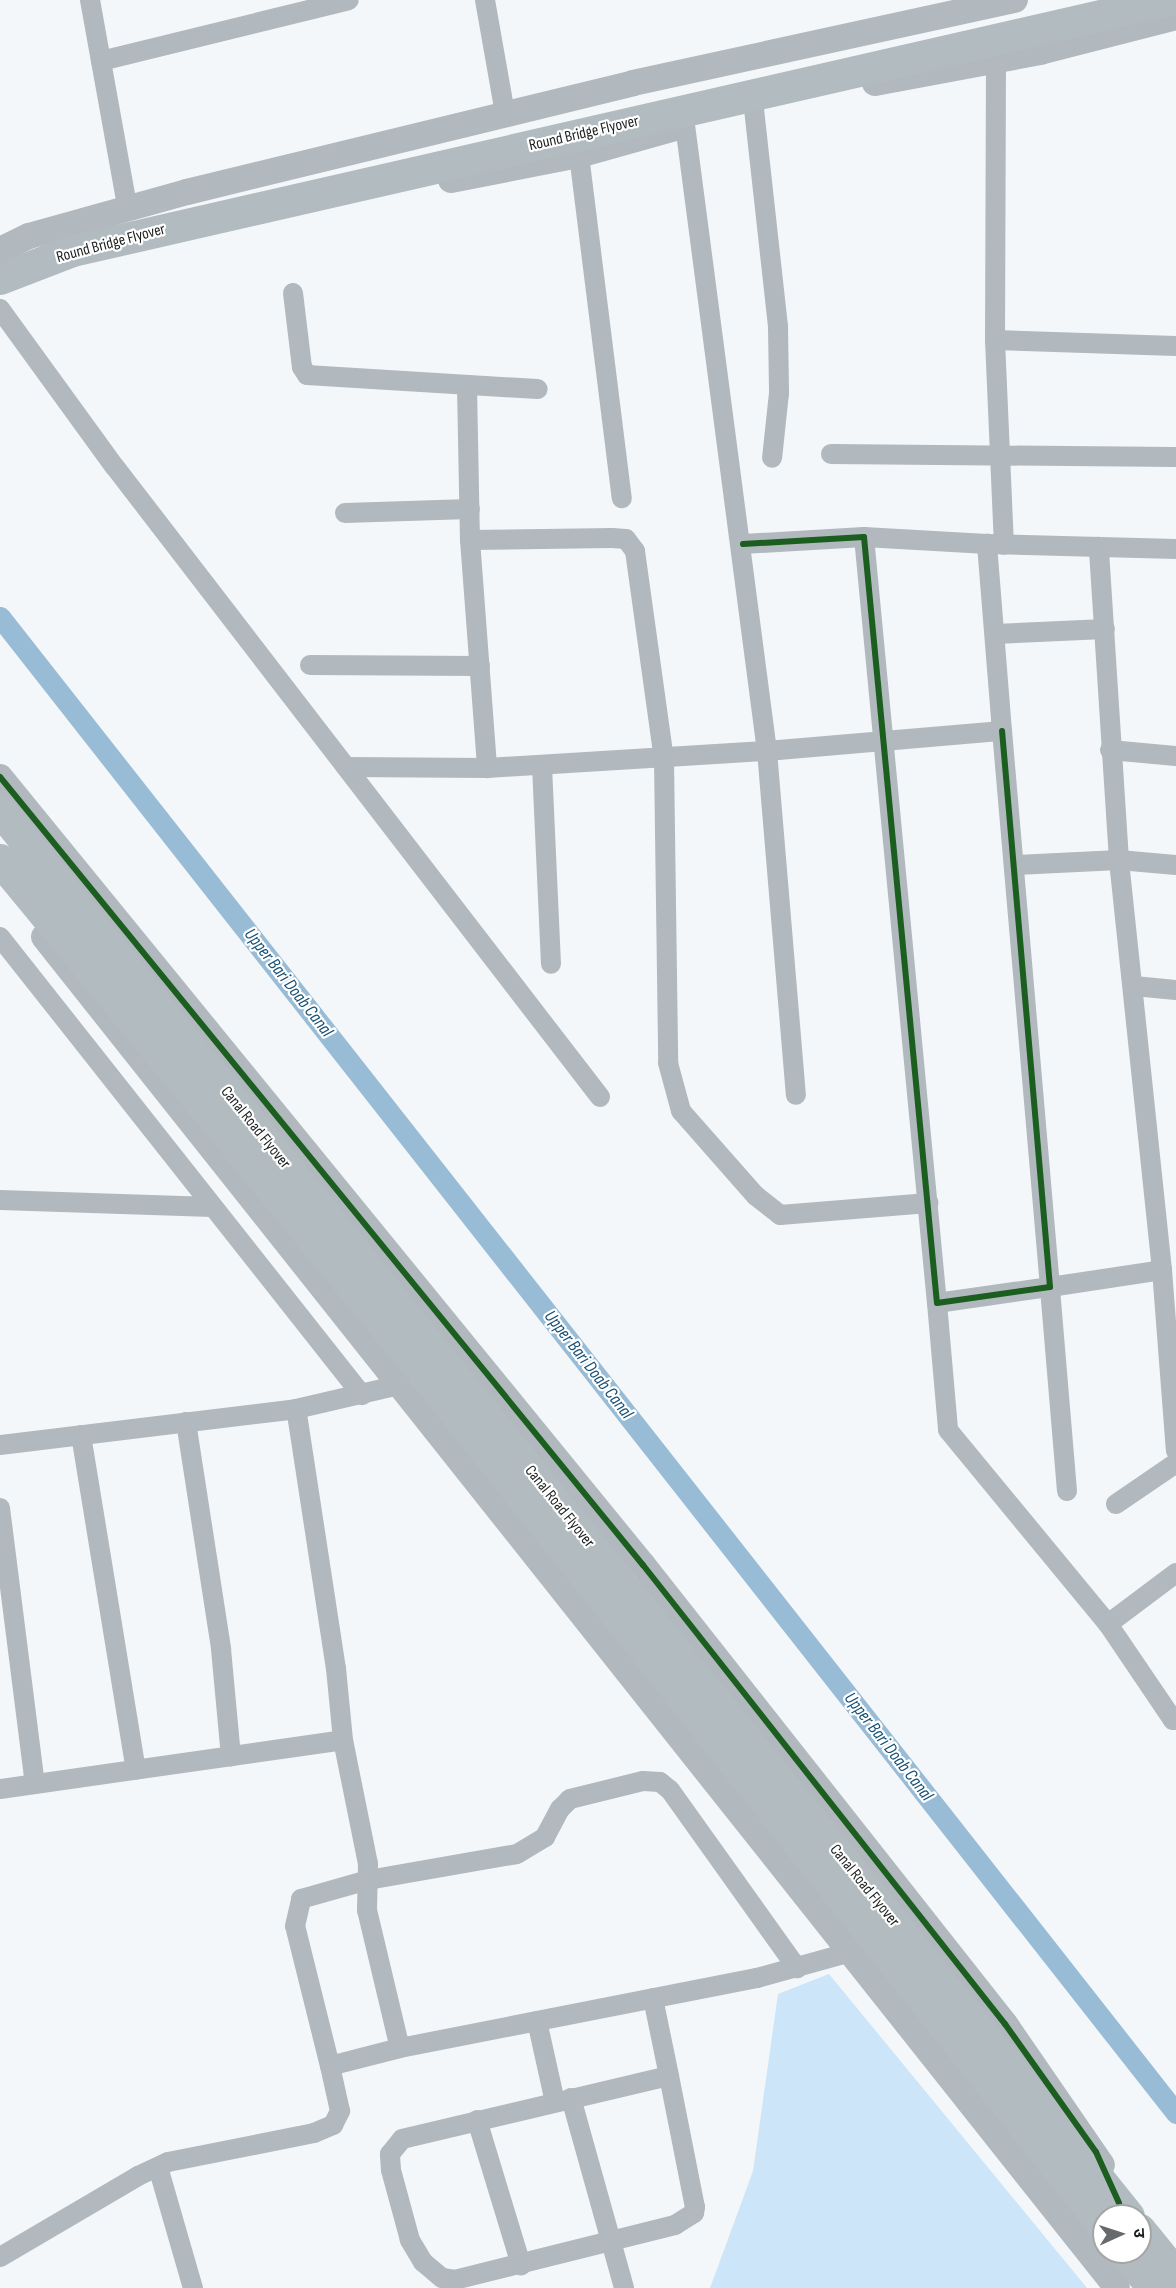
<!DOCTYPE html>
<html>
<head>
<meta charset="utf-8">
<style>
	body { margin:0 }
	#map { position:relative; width:1176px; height:2288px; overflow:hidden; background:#f3f7fa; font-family:"Sofia Sans Condensed","Noto Sans Devanagari",sans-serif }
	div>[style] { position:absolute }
	.green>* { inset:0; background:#cce5f8 }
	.canal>* { height:21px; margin:-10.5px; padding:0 10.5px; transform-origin:10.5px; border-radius:10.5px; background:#98bcd6 }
	.minor>* { height:20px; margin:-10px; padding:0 10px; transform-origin:10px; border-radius:10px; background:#b1b8be }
	.tertiary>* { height:26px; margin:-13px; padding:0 13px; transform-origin:13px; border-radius:13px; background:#b1b8be }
	.primary>* { height:32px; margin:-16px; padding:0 16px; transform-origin:16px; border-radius:16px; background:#b2bbbf }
	.cycleway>* { height:6px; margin:-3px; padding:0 3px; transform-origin:3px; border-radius:3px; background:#1b5e20 }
	span { translate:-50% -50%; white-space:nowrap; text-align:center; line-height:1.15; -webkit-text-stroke:4.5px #fff; paint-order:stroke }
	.street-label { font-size:16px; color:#1b1e1f }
	.water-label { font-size:18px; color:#175175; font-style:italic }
	.north { position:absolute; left:1092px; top:2204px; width:60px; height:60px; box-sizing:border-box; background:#fff; border:2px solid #a4a5a5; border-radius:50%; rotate:87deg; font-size:16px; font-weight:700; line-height:24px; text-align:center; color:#1b1e1f }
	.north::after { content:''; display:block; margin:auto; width:21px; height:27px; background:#676a6c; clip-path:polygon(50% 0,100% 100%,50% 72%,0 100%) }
</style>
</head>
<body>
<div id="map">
	<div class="green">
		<div style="clip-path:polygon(829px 1974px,1087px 2288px,710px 2288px,753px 2171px,778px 1994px)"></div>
	</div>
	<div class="canal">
		<div style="left:0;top:617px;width:1903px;rotate:51.83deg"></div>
	</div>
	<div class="minor">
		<div style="left:90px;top:0;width:62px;rotate:79.8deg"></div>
		<div style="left:485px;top:0;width:116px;rotate:80deg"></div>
		<div style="left:996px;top:60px;width:280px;rotate:90.2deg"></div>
		<div style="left:995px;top:340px;width:205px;rotate:87.5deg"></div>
		<div style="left:754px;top:109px;width:219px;rotate:83.7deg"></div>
		<div style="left:778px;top:327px;width:66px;rotate:89.1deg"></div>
		<div style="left:779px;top:393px;width:65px;rotate:96.1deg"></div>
		<div style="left:685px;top:125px;width:631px;rotate:82.54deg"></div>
		<div style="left:767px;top:751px;width:236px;rotate:-4.9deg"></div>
		<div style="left:1002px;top:731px;width:188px;rotate:-94.6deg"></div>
		<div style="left:987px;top:544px;width:189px;rotate:1.5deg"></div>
		<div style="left:579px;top:155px;width:346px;rotate:82.9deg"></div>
		<div style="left:128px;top:211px;width:152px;rotate:-100.2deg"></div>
		<div style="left:101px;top:61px;width:255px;rotate:-13.8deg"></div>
		<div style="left:293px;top:293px;width:75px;rotate:83.1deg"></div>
		<div style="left:302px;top:367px;width:9px;rotate:58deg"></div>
		<div style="left:307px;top:375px;width:231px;rotate:3.5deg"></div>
		<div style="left:0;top:309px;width:195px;rotate:54deg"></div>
		<div style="left:115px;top:467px;width:795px;rotate:52.41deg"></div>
		<div style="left:995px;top:340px;width:181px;rotate:1.9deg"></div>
		<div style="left:467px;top:386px;width:154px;rotate:88.9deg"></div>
		<div style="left:470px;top:540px;width:229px;rotate:85.7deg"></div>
		<div style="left:487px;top:768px;width:281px;rotate:-3.5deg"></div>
		<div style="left:767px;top:751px;width:345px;rotate:85.2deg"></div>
		<div style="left:831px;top:454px;width:345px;rotate:0.5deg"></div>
		<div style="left:345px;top:513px;width:125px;rotate:-1.8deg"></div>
		<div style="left:864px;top:537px;width:123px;rotate:3.3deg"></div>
		<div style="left:470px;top:540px;width:142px;rotate:-0.8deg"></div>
		<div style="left:612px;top:538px;width:14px;rotate:4deg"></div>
		<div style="left:626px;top:539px;width:15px;rotate:53deg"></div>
		<div style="left:635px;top:551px;width:211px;rotate:82.1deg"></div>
		<div style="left:664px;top:760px;width:303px;rotate:89.2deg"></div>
		<div style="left:668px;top:1063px;width:50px;rotate:74.8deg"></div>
		<div style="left:681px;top:1111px;width:113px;rotate:48.6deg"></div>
		<div style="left:756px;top:1196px;width:31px;rotate:38deg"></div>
		<div style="left:780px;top:1215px;width:149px;rotate:-4.6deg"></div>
		<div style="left:743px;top:544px;width:121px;rotate:-3.3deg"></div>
		<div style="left:864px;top:537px;width:769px;rotate:84.56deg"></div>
		<div style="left:937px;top:1303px;width:114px;rotate:-8.1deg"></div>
		<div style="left:1050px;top:1287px;width:558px;rotate:-94.93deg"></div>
		<div style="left:995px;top:634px;width:110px;rotate:-2.6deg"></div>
		<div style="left:310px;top:665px;width:170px;rotate:0.3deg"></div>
		<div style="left:1110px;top:750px;width:66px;rotate:5.2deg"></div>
		<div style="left:542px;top:766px;width:198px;rotate:87.4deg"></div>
		<div style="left:346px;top:767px;width:141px;rotate:0.4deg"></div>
		<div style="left:1016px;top:865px;width:103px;rotate:-2.8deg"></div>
		<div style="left:1119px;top:860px;width:314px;rotate:-93.7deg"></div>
		<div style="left:0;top:937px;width:584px;rotate:51.68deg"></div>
		<div style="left:1134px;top:986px;width:42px;rotate:5.4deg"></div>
		<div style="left:0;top:1200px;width:212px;rotate:1.9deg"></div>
		<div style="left:1162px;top:1270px;width:181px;rotate:85.6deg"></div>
		<div style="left:937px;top:1303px;width:127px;rotate:85deg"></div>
		<div style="left:948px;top:1430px;width:251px;rotate:50.5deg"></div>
		<div style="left:1108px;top:1624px;width:116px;rotate:55.9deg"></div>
		<div style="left:1173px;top:1720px;width:4px;rotate:-45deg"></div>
		<div style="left:186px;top:1422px;width:230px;rotate:81.2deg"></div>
		<div style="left:221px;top:1649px;width:108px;rotate:84.7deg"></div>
		<div style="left:81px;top:1435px;width:339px;rotate:80.7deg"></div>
		<div style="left:0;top:1445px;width:298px;rotate:-6.9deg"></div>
		<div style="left:296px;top:1409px;width:106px;rotate:-13.1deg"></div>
		<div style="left:1067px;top:1491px;width:205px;rotate:-94.8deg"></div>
		<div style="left:1050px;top:1287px;width:113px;rotate:-8.6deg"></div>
		<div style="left:1162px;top:1270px;width:412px;rotate:-96deg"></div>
		<div style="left:1119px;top:860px;width:57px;rotate:5deg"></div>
		<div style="left:1116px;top:1504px;width:73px;rotate:-34.3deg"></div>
		<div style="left:0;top:1508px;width:278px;rotate:82.8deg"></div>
		<div style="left:1108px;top:1624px;width:85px;rotate:-36.9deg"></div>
		<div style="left:343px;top:1740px;width:126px;rotate:78.6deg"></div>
		<div style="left:368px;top:1864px;width:46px;rotate:91.2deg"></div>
		<div style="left:367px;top:1910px;width:142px;rotate:76.6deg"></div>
		<div style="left:400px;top:2048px;width:364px;rotate:-11.1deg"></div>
		<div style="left:757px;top:1978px;width:98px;rotate:-15.5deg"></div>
		<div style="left:0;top:1789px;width:346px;rotate:-8.1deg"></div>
		<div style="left:343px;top:1740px;width:71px;rotate:-95.6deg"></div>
		<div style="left:336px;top:1669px;width:263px;rotate:-98.7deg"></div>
		<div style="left:653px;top:1998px;width:80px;rotate:78.4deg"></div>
		<div style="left:669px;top:2076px;width:134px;rotate:78.8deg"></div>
		<div style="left:695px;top:2207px;width:6px;rotate:99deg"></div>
		<div style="left:694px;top:2213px;width:22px;rotate:148deg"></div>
		<div style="left:675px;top:2225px;width:227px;rotate:166deg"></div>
		<div style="left:455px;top:2280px;width:13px;rotate:-171deg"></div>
		<div style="left:442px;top:2278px;width:25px;rotate:-140deg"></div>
		<div style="left:423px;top:2262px;width:26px;rotate:-121deg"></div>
		<div style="left:410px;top:2240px;width:73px;rotate:-105.2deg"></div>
		<div style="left:391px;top:2170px;width:16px;rotate:-94deg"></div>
		<div style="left:390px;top:2154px;width:19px;rotate:-51deg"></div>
		<div style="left:402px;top:2139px;width:274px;rotate:-13.3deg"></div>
		<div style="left:537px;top:2021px;width:83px;rotate:77.5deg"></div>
		<div style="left:400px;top:2048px;width:72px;rotate:165.6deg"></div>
		<div style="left:330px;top:2066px;width:144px;rotate:-104deg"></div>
		<div style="left:295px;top:1926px;width:28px;rotate:-77deg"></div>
		<div style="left:301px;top:1899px;width:70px;rotate:-15.8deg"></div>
		<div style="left:368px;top:1880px;width:151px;rotate:-9.9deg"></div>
		<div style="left:517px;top:1854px;width:33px;rotate:-31deg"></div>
		<div style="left:545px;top:1837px;width:32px;rotate:-62deg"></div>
		<div style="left:560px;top:1809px;width:14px;rotate:-45deg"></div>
		<div style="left:570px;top:1799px;width:75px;rotate:-13.9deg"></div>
		<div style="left:643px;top:1781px;width:17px;rotate:3deg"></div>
		<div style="left:660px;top:1782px;width:13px;rotate:39deg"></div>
		<div style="left:670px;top:1790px;width:219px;rotate:54.5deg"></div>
		<div style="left:571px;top:2098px;width:197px;rotate:74.4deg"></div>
		<div style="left:477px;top:2120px;width:152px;rotate:73.1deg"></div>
		<div style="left:158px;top:2167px;width:126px;rotate:73.9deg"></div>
		<div style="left:0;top:2257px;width:160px;rotate:-30.4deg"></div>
		<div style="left:138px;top:2176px;width:33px;rotate:-25deg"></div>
		<div style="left:168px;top:2162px;width:149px;rotate:-11.2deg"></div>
		<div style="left:314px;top:2133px;width:21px;rotate:-23deg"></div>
		<div style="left:333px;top:2125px;width:16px;rotate:-63deg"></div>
		<div style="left:340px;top:2111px;width:46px;rotate:-102.5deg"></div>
	</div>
	<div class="tertiary">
		<div style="left:875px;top:83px;width:168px;rotate:-10.6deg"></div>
		<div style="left:1040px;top:52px;width:140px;rotate:-14.4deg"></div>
		<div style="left:451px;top:180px;width:130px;rotate:-11.1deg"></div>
		<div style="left:579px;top:155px;width:100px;rotate:-15.7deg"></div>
		<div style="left:0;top:250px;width:32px;rotate:-26deg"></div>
		<div style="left:29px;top:236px;width:164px;rotate:-15.6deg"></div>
		<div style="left:187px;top:192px;width:459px;rotate:-13.7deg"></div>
		<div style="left:633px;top:83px;width:391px;rotate:-12.3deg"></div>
		<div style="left:0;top:777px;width:1017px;rotate:50.79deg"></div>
		<div style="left:643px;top:1565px;width:585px;rotate:51.74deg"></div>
		<div style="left:1005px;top:2024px;width:171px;rotate:55.5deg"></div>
		<div style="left:44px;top:937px;width:1725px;rotate:51.54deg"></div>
	</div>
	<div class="primary">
		<div style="left:0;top:279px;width:78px;rotate:-21deg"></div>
		<div style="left:73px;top:251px;width:1126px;rotate:-12.88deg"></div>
		<div style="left:0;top:810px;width:1803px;rotate:51.24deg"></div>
		<div style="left:0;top:860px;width:666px;rotate:50.48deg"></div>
		<div style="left:424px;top:1374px;width:1090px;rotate:51.41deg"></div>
		<div style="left:1140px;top:2230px;width:57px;rotate:50.7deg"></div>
		<div style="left:1124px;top:2252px;width:46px;rotate:51.1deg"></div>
	</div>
	<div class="cycleway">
		<div style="left:743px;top:544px;width:121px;rotate:-3.3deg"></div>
		<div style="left:864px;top:537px;width:769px;rotate:84.56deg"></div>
		<div style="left:937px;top:1303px;width:114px;rotate:-8.1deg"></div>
		<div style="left:1050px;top:1287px;width:558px;rotate:-94.93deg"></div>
		<div style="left:0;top:777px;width:1017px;rotate:50.79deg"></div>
		<div style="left:643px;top:1565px;width:585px;rotate:51.74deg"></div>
		<div style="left:1005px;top:2024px;width:157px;rotate:54.6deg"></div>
		<div style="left:1096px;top:2152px;width:56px;rotate:65.7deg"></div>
	</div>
	<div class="street-label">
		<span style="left:584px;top:134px;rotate:-13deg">Round Bridge Flyover</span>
		<span style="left:111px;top:244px;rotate:-15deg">Round Bridge Flyover</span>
		<span style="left:255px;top:1128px;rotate:51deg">Canal Road Flyover</span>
		<span style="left:559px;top:1507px;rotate:51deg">Canal Road Flyover</span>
		<span style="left:864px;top:1886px;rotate:51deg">Canal Road Flyover</span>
	</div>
	<div class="water-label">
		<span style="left:288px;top:983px;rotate:52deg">Upper Bari Doab Canal</span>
		<span style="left:588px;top:1365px;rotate:52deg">Upper Bari Doab Canal</span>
		<span style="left:888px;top:1747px;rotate:52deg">Upper Bari Doab Canal</span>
	</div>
	<div class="north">उ</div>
</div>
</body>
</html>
